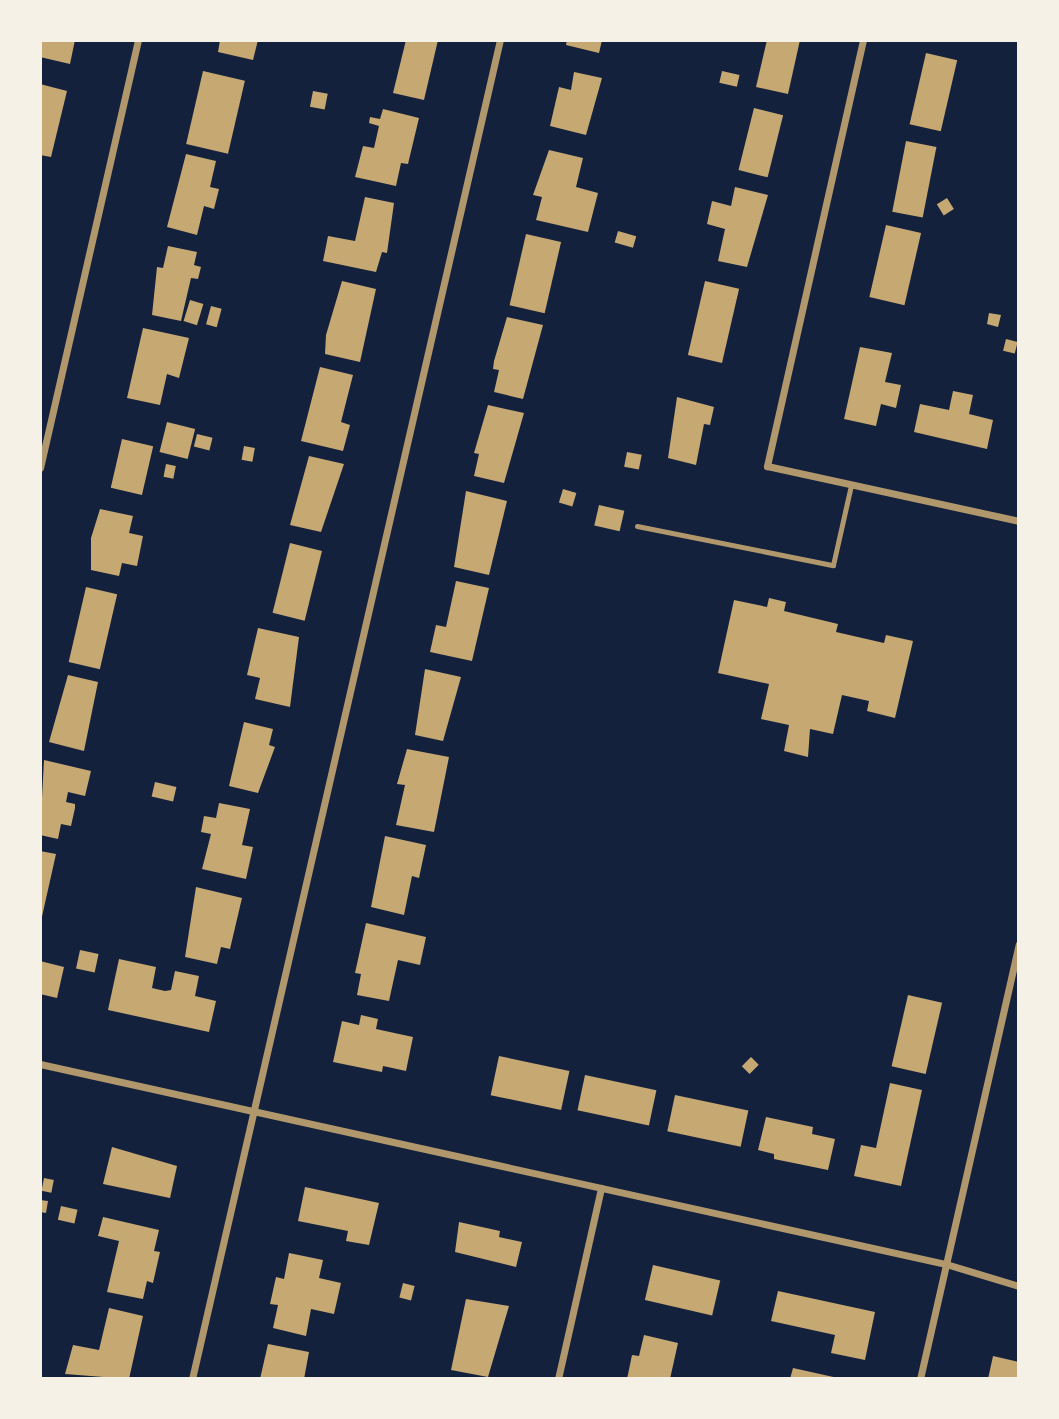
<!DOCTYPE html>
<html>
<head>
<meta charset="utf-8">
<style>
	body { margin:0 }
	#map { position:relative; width:1059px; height:1419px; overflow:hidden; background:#14213d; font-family:"Golos Text",sans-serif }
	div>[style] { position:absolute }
	.building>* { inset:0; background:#c6a872; transform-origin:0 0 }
	.service>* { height:5px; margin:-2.5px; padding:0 2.5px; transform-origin:2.5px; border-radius:2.5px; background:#b1986c }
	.minor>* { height:7px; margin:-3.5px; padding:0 3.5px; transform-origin:3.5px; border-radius:3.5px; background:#b1986c }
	span { translate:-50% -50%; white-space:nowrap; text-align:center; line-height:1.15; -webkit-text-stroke:5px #f6f1e7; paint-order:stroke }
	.frame { position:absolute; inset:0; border:42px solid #f6f1e7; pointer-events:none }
</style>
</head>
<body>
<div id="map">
	<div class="building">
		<div style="clip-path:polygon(40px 40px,75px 40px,70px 64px,40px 57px)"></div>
		<div style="clip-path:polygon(220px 40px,258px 40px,253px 60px,218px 52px)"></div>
		<div style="clip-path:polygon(406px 40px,438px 40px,424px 100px,393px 93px)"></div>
		<div style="clip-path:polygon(567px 40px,602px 40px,599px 53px,566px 45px)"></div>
		<div style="clip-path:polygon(767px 40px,800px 40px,788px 94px,756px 87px)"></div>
		<div style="left:926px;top:53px;width:32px;height:73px;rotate:13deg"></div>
		<div style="left:203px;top:71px;width:43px;height:75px;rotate:13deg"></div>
		<div style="left:722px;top:71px;width:18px;height:12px;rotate:13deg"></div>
		<div style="clip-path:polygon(574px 72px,602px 78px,586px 135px,550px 126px,559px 87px,571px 90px)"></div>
		<div style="clip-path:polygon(40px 84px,67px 91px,51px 157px,40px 155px)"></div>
		<div style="left:313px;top:91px;width:15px;height:16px;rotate:11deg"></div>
		<div style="left:754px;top:108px;width:30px;height:64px;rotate:14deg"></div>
		<div style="clip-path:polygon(383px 109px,419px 118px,408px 164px,401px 163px,396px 186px,355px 177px,363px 146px,374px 148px,379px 126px,369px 123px,370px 117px,380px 119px)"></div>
		<div style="left:906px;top:141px;width:31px;height:72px;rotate:11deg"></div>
		<div style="clip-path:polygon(549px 150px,583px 158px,576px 187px,598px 193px,588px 232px,536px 220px,542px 197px,533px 195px)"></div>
		<div style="clip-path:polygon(186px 154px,216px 161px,210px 187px,219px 189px,214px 209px,204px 206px,197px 235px,167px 227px)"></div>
		<div style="clip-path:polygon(735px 187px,768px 195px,747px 267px,718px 261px,725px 229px,707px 224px,712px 201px,731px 206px)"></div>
		<div style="clip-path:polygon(365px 197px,394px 203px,387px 253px,382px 252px,376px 272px,323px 261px,328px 236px,355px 241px)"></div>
		<div style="left:947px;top:198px;width:13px;height:12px;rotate:58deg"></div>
		<div style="left:886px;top:225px;width:36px;height:74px;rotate:13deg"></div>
		<div style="left:618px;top:231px;width:19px;height:12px;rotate:16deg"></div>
		<div style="left:526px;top:234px;width:36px;height:73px;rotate:13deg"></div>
		<div style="clip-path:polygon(168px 246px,197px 252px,194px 265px,201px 267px,198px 279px,191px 278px,181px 321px,152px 315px,157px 267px,163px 268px)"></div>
		<div style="clip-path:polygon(342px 281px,376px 289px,360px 362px,325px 354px,326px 335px)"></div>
		<div style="left:705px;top:281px;width:35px;height:76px;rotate:13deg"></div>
		<div style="left:190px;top:300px;width:14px;height:22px;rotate:17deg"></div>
		<div style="left:211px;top:306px;width:11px;height:19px;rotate:15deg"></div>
		<div style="clip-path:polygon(989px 313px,1001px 315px,998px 327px,987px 324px)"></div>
		<div style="clip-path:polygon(507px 317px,543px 325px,523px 399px,494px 392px,499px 370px,493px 369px,494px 361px)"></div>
		<div style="clip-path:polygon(143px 328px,189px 338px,179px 378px,167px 374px,160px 405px,127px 398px)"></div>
		<div style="left:1006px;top:339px;width:12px;height:12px;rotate:14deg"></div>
		<div style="clip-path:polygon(860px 347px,892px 353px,885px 382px,901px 385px,896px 408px,881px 404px,876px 426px,844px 419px)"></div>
		<div style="clip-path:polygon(320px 367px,353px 375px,341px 422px,350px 425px,343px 451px,301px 441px)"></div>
		<div style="clip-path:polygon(953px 391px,973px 395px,969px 414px,993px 420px,987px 449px,914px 432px,920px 404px,949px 410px)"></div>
		<div style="clip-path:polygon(677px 397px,714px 407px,710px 425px,704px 424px,696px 465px,668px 458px)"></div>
		<div style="clip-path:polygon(488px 405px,524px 413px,504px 483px,474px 476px,479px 454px,474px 453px)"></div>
		<div style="left:167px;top:422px;width:29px;height:31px;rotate:14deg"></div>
		<div style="left:197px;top:434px;width:16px;height:13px;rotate:14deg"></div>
		<div style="left:122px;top:439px;width:32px;height:50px;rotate:13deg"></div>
		<div style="left:244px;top:446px;width:11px;height:14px;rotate:10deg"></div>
		<div style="left:627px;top:452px;width:15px;height:15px;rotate:11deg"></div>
		<div style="clip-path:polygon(309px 456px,344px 464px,321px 532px,290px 525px)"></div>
		<div style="left:166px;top:464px;width:10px;height:13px;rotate:11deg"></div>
		<div style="left:563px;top:489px;width:14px;height:14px;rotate:17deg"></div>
		<div style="clip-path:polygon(466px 491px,507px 501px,489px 575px,454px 567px)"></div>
		<div style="left:599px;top:505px;width:26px;height:21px;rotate:13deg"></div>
		<div style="clip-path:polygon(100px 509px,133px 516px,129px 533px,143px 536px,137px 566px,122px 563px,119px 576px,91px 570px,91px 538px)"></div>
		<div style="left:290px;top:543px;width:33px;height:72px;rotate:14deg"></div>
		<div style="clip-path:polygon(456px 581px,489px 588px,472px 661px,430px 652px,436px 625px,446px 627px)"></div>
		<div style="left:86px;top:587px;width:32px;height:77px;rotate:13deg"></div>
		<div style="clip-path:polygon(769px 598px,786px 602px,784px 611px,838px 624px,836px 632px,884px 643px,886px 635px,913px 641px,895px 718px,867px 711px,869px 701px,842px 695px,833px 734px,810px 729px,808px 757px,784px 751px,789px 725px,761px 719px,769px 684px,718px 673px,734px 600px,767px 607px)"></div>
		<div style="clip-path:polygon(258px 628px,299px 637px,290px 707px,255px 699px,260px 678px,247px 675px)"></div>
		<div style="clip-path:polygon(425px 669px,461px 677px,443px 741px,415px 735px)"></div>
		<div style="clip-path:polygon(68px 675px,98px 682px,84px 751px,49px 742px)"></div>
		<div style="clip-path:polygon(244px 722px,273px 729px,269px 745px,275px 747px,258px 793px,229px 786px)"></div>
		<div style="clip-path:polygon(407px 749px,449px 757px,434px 832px,396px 825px,405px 785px,397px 784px)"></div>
		<div style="clip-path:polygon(44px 760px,91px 771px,85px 796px,68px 792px,66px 802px,75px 804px,75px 808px,71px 826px,61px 824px,58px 839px,40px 835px)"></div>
		<div style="left:155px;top:782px;width:22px;height:15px;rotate:13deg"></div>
		<div style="clip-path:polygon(219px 803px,250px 809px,242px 845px,253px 847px,246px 879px,202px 869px,211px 834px,201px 832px,204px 816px,216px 818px)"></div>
		<div style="clip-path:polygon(385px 836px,426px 845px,419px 878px,412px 876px,404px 915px,371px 907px)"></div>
		<div style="clip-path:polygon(40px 851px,56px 854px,41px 921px,40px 921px)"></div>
		<div style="clip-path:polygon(196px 887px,242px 898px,230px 949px,221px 947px,217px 964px,185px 957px)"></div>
		<div style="clip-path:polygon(366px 923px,426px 937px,420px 965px,398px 960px,389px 1001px,357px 995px,361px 974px,355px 973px)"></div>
		<div style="left:80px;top:950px;width:19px;height:19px;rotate:12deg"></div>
		<div style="clip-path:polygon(119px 959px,156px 967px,152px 988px,165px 991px,171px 990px,175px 971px,199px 976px,195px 996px,216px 1001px,209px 1032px,108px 1010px)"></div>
		<div style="clip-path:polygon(40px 961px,64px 967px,57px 998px,40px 994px)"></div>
		<div style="left:908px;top:995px;width:35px;height:73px;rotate:13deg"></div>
		<div style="clip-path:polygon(361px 1015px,378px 1019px,376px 1029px,413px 1037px,406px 1071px,383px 1066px,382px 1072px,333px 1062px,342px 1021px,359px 1025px)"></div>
		<div style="left:499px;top:1056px;width:72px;height:40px;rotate:12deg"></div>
		<div style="left:751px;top:1057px;width:11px;height:13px;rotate:45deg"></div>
		<div style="left:585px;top:1075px;width:73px;height:36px;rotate:12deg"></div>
		<div style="clip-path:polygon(890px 1083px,922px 1090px,901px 1186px,854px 1176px,861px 1145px,876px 1148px)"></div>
		<div style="left:675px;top:1095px;width:75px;height:37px;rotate:12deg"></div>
		<div style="clip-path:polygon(766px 1117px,813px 1127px,812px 1134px,835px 1139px,828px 1170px,774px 1159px,774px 1154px,758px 1150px)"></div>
		<div style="clip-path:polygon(112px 1147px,177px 1166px,170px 1198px,103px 1184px)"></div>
		<div style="left:44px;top:1178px;width:10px;height:13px;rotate:11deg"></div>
		<div style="clip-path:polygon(305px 1187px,379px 1203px,369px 1245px,346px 1241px,348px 1231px,298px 1221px)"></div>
		<div style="clip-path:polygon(40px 1200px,48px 1201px,46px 1213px,40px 1212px)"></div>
		<div style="left:61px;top:1206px;width:17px;height:14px;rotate:13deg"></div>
		<div style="clip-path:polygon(103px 1217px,159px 1230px,154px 1251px,160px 1252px,153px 1283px,147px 1281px,143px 1299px,107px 1292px,119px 1241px,98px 1236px)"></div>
		<div style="clip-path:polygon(459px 1222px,500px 1231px,499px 1237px,522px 1242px,516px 1267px,455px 1252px)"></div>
		<div style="clip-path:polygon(289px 1253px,323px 1260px,319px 1278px,341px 1283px,334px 1314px,311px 1309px,306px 1336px,273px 1328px,278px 1305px,270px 1304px,276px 1277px,284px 1279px)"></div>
		<div style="left:653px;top:1265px;width:69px;height:36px;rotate:13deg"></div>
		<div style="left:403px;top:1283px;width:12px;height:15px;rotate:14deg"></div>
		<div style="clip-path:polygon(778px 1291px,875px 1312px,865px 1360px,831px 1353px,835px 1335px,771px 1321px)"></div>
		<div style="clip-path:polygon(466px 1299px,509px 1306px,488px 1377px,451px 1370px)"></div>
		<div style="clip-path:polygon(109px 1308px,143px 1316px,129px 1379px,65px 1374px,73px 1345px,99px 1350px)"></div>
		<div style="clip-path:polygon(644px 1335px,678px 1343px,670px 1379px,627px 1379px,632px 1355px,639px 1356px)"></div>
		<div style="clip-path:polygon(268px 1344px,309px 1352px,304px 1379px,260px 1379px)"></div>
		<div style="clip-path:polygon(993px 1356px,1019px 1362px,1019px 1379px,988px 1379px)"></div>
		<div style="clip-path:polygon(793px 1368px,838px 1378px,838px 1379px,790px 1379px)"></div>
	</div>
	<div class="service">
		<div style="left:637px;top:526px;width:200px;rotate:11.3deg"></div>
		<div style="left:833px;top:565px;width:82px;rotate:-77.3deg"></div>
	</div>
	<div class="minor">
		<div style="left:863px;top:40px;width:437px;rotate:102.7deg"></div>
		<div style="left:767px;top:466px;width:258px;rotate:12.3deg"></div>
		<div style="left:40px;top:468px;width:439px;rotate:-77.1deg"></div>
		<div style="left:40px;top:1064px;width:928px;rotate:12.45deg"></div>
		<div style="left:946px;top:1264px;width:76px;rotate:16.8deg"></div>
		<div style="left:192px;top:1379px;width:1374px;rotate:-77.05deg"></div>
		<div style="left:558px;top:1379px;width:196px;rotate:-77.3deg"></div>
		<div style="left:920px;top:1379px;width:446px;rotate:-77.2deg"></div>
	</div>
	<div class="frame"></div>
</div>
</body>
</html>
